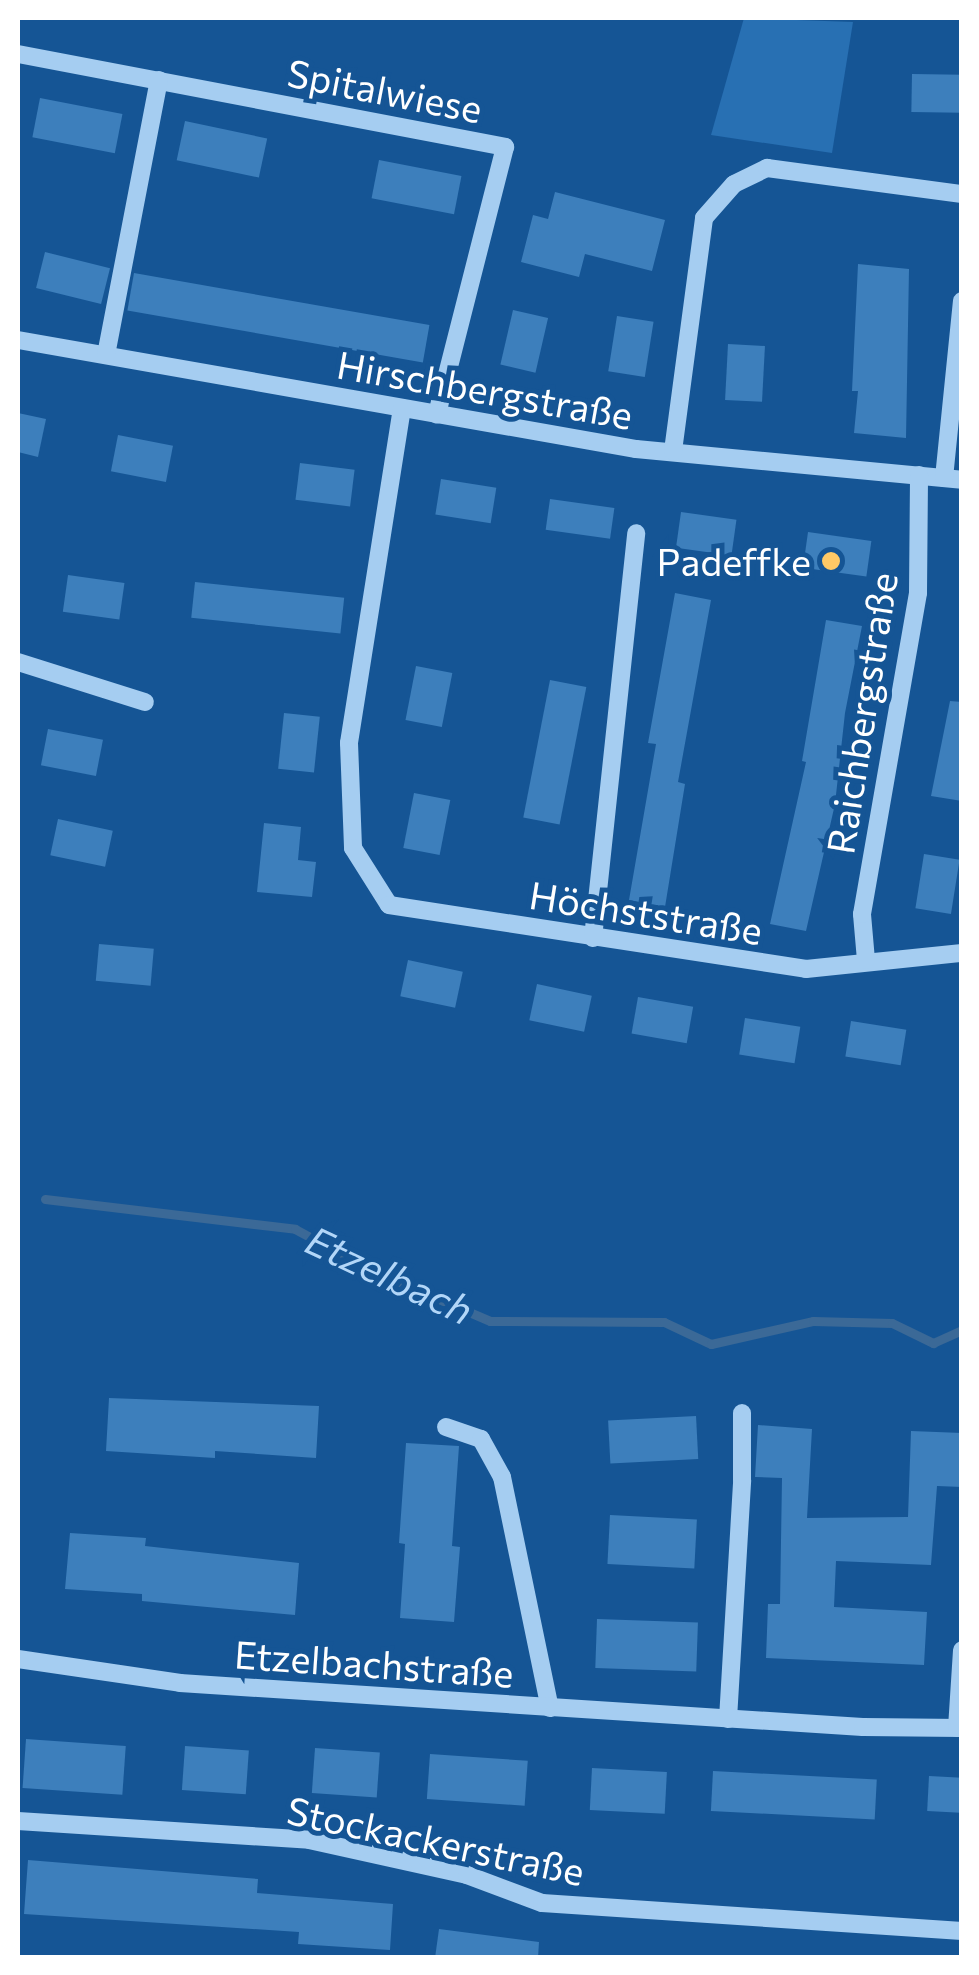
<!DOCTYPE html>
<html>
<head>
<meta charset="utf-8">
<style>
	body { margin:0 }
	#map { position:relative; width:979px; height:1975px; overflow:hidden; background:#155595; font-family:Commissioner,sans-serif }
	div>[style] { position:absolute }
	.green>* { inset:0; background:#2870b3 }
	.stream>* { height:9px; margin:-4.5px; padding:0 4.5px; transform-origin:4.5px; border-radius:4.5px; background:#3b6997 }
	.building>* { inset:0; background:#3d7fbc; transform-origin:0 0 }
	.minor>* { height:18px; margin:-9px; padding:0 9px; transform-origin:9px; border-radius:9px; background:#a5cdf1 }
	.dots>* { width:28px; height:28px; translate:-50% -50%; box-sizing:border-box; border:5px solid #155595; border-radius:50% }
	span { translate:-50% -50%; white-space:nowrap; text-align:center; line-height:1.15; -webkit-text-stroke:10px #155595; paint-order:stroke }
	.street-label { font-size:38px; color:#fff }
	.poi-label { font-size:38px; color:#fff }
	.right { translate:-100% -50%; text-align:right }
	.water-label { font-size:40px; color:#b2d6f8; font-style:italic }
	.frame { position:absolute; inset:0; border:20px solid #fff; pointer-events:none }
</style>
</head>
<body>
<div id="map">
	<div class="green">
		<div style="clip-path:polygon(744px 18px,853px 22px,832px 153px,711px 135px)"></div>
	</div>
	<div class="stream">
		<div style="left:45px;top:1199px;width:252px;rotate:6.8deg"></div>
		<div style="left:295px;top:1229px;width:82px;rotate:28.4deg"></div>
		<div style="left:367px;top:1268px;width:134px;rotate:23.3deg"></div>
		<div style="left:490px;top:1321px;width:174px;rotate:0.3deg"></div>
		<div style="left:664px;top:1322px;width:52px;rotate:25.1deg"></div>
		<div style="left:711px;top:1344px;width:105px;rotate:-12.7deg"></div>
		<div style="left:813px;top:1321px;width:79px;rotate:1.5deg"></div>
		<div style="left:892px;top:1323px;width:46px;rotate:26deg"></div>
		<div style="left:933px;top:1343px;width:32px;rotate:-24deg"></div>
	</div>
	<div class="building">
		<div style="left:912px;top:74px;width:50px;height:38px;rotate:1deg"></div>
		<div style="left:40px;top:98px;width:84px;height:40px;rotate:11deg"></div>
		<div style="left:185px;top:121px;width:84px;height:40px;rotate:12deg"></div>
		<div style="left:379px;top:160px;width:84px;height:39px;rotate:11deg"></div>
		<div style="clip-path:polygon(555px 192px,665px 220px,652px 271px,585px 254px,579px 277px,521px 262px,533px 215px,548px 219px)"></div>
		<div style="left:45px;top:252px;width:67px;height:37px;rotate:14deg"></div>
		<div style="clip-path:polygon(858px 264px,909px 269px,906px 438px,854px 433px,858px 391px,852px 391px)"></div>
		<div style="left:134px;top:273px;width:300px;height:38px;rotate:10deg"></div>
		<div style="left:513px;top:310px;width:36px;height:56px;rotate:13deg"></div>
		<div style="left:617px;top:316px;width:37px;height:56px;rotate:9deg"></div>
		<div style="left:728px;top:344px;width:37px;height:56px;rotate:3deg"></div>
		<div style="clip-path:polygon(18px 413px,46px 419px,38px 457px,18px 452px)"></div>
		<div style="left:118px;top:435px;width:56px;height:37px;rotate:11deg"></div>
		<div style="left:300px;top:463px;width:55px;height:37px;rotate:7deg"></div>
		<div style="left:441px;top:479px;width:56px;height:36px;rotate:9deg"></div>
		<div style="left:550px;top:499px;width:65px;height:31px;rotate:8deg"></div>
		<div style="left:681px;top:512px;width:56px;height:36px;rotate:8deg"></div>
		<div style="left:808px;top:532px;width:64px;height:36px;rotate:8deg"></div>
		<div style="left:68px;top:575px;width:57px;height:37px;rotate:8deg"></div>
		<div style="left:195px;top:582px;width:150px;height:36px;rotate:6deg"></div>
		<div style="clip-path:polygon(675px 593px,711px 600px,678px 782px,685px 784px,665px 907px,629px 900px,656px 744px,648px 743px)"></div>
		<div style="clip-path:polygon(826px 620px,862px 626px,845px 713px,835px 804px,806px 931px,770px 924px,806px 762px,802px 761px)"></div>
		<div style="left:416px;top:666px;width:37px;height:55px;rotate:11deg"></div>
		<div style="left:550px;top:680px;width:37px;height:140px;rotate:11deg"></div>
		<div style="clip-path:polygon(950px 701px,962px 702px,962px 801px,931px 796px)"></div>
		<div style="left:284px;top:713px;width:36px;height:56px;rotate:6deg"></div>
		<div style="left:48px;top:729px;width:56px;height:37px;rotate:11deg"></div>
		<div style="left:414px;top:793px;width:37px;height:56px;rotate:11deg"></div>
		<div style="left:58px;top:819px;width:56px;height:37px;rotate:12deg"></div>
		<div style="clip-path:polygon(264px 823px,301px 827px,298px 860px,316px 862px,312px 897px,257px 892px)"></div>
		<div style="left:924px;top:854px;width:36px;height:55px;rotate:9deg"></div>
		<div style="left:99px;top:944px;width:55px;height:37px;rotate:5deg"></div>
		<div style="left:408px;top:960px;width:56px;height:37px;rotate:12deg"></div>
		<div style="left:537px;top:984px;width:56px;height:37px;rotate:12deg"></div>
		<div style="left:638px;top:997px;width:56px;height:37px;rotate:10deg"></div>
		<div style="left:745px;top:1018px;width:56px;height:37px;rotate:9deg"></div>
		<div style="left:851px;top:1021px;width:56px;height:36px;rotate:9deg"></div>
		<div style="clip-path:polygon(109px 1398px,319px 1406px,316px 1458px,215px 1451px,215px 1458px,106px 1451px)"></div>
		<div style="left:696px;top:1416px;width:43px;height:88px;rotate:87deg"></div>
		<div style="clip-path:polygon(758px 1425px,812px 1429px,807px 1518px,908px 1517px,911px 1431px,962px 1433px,962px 1487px,937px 1486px,931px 1565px,836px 1561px,834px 1607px,927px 1612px,924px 1665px,766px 1658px,768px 1604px,780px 1604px,782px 1478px,755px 1477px)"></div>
		<div style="clip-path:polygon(406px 1443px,459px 1446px,452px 1546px,460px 1547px,454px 1622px,400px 1618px,405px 1544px,399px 1543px)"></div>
		<div style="left:610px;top:1515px;width:87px;height:49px;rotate:3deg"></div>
		<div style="clip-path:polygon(70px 1533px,146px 1538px,145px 1546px,299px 1563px,295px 1615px,142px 1601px,142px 1594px,65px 1589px)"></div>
		<div style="left:597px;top:1619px;width:101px;height:49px;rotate:2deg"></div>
		<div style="left:26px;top:1739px;width:100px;height:49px;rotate:4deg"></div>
		<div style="left:185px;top:1746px;width:64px;height:44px;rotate:4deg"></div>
		<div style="left:315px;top:1748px;width:65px;height:45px;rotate:4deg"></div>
		<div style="left:430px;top:1754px;width:98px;height:45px;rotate:4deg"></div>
		<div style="left:592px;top:1768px;width:75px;height:42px;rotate:3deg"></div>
		<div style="left:713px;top:1771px;width:164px;height:40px;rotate:3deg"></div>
		<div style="left:929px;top:1776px;width:33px;height:35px;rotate:3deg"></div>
		<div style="clip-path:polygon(28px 1860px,258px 1879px,257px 1893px,393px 1904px,390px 1950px,298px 1944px,299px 1932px,24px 1914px)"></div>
		<div style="clip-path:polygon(439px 1929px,539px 1942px,538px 1958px,435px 1958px)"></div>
	</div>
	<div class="minor">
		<div style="left:18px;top:54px;width:496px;rotate:10.8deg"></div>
		<div style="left:505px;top:147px;width:276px;rotate:104.3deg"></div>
		<div style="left:18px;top:340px;width:628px;rotate:10deg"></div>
		<div style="left:636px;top:449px;width:327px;rotate:5.4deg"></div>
		<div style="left:106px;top:355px;width:280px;rotate:-79.1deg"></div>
		<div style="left:402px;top:408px;width:339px;rotate:99deg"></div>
		<div style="left:349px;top:743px;width:105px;rotate:87.8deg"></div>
		<div style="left:353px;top:848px;width:67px;rotate:57.7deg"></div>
		<div style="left:389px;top:905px;width:422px;rotate:8.7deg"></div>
		<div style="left:806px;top:969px;width:157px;rotate:-5.9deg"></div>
		<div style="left:673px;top:451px;width:235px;rotate:-82.4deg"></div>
		<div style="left:704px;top:218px;width:45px;rotate:-48.6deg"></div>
		<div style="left:734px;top:184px;width:37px;rotate:-26deg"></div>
		<div style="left:767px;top:168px;width:197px;rotate:7.6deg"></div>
		<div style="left:944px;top:478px;width:178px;rotate:-84.2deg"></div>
		<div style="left:18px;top:662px;width:133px;rotate:17.5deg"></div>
		<div style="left:593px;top:938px;width:407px;rotate:-83.9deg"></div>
		<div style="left:866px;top:960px;width:46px;rotate:-95deg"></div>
		<div style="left:862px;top:914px;width:326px;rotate:-80.1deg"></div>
		<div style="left:918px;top:593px;width:118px;rotate:-89.5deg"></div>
		<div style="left:446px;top:1427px;width:37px;rotate:19deg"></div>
		<div style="left:481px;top:1439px;width:43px;rotate:61.1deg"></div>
		<div style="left:502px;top:1477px;width:236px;rotate:78.3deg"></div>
		<div style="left:18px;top:1659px;width:164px;rotate:8.4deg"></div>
		<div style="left:180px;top:1683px;width:684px;rotate:3.69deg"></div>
		<div style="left:863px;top:1727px;width:99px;rotate:0.6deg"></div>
		<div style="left:728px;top:1719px;width:239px;rotate:-86.6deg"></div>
		<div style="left:742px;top:1480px;width:67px;rotate:-90deg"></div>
		<div style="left:957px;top:1728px;width:78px;rotate:-86.3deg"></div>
		<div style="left:18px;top:1821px;width:292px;rotate:3.7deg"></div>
		<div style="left:309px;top:1840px;width:162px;rotate:12.5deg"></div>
		<div style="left:467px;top:1875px;width:80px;rotate:20.5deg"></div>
		<div style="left:542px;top:1903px;width:421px;rotate:3.8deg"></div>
	</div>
	<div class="dots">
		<div style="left:831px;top:561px;background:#ffc966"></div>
	</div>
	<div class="street-label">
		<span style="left:385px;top:90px;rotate:11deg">Spitalwiese</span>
		<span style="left:485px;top:389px;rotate:10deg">Hirschbergstraße</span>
		<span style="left:861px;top:713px;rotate:-81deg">Raichbergstraße</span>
		<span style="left:646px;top:912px;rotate:9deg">Höchststraße</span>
		<span style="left:374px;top:1663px;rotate:4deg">Etzelbachstraße</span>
		<span style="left:436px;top:1840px;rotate:12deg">Stockackerstraße</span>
	</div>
	<div class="poi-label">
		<span class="right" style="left:811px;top:561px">Padeffke</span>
	</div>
	<div class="water-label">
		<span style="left:390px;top:1274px;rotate:25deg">Etzelbach</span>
	</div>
	<div class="frame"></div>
</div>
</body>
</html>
